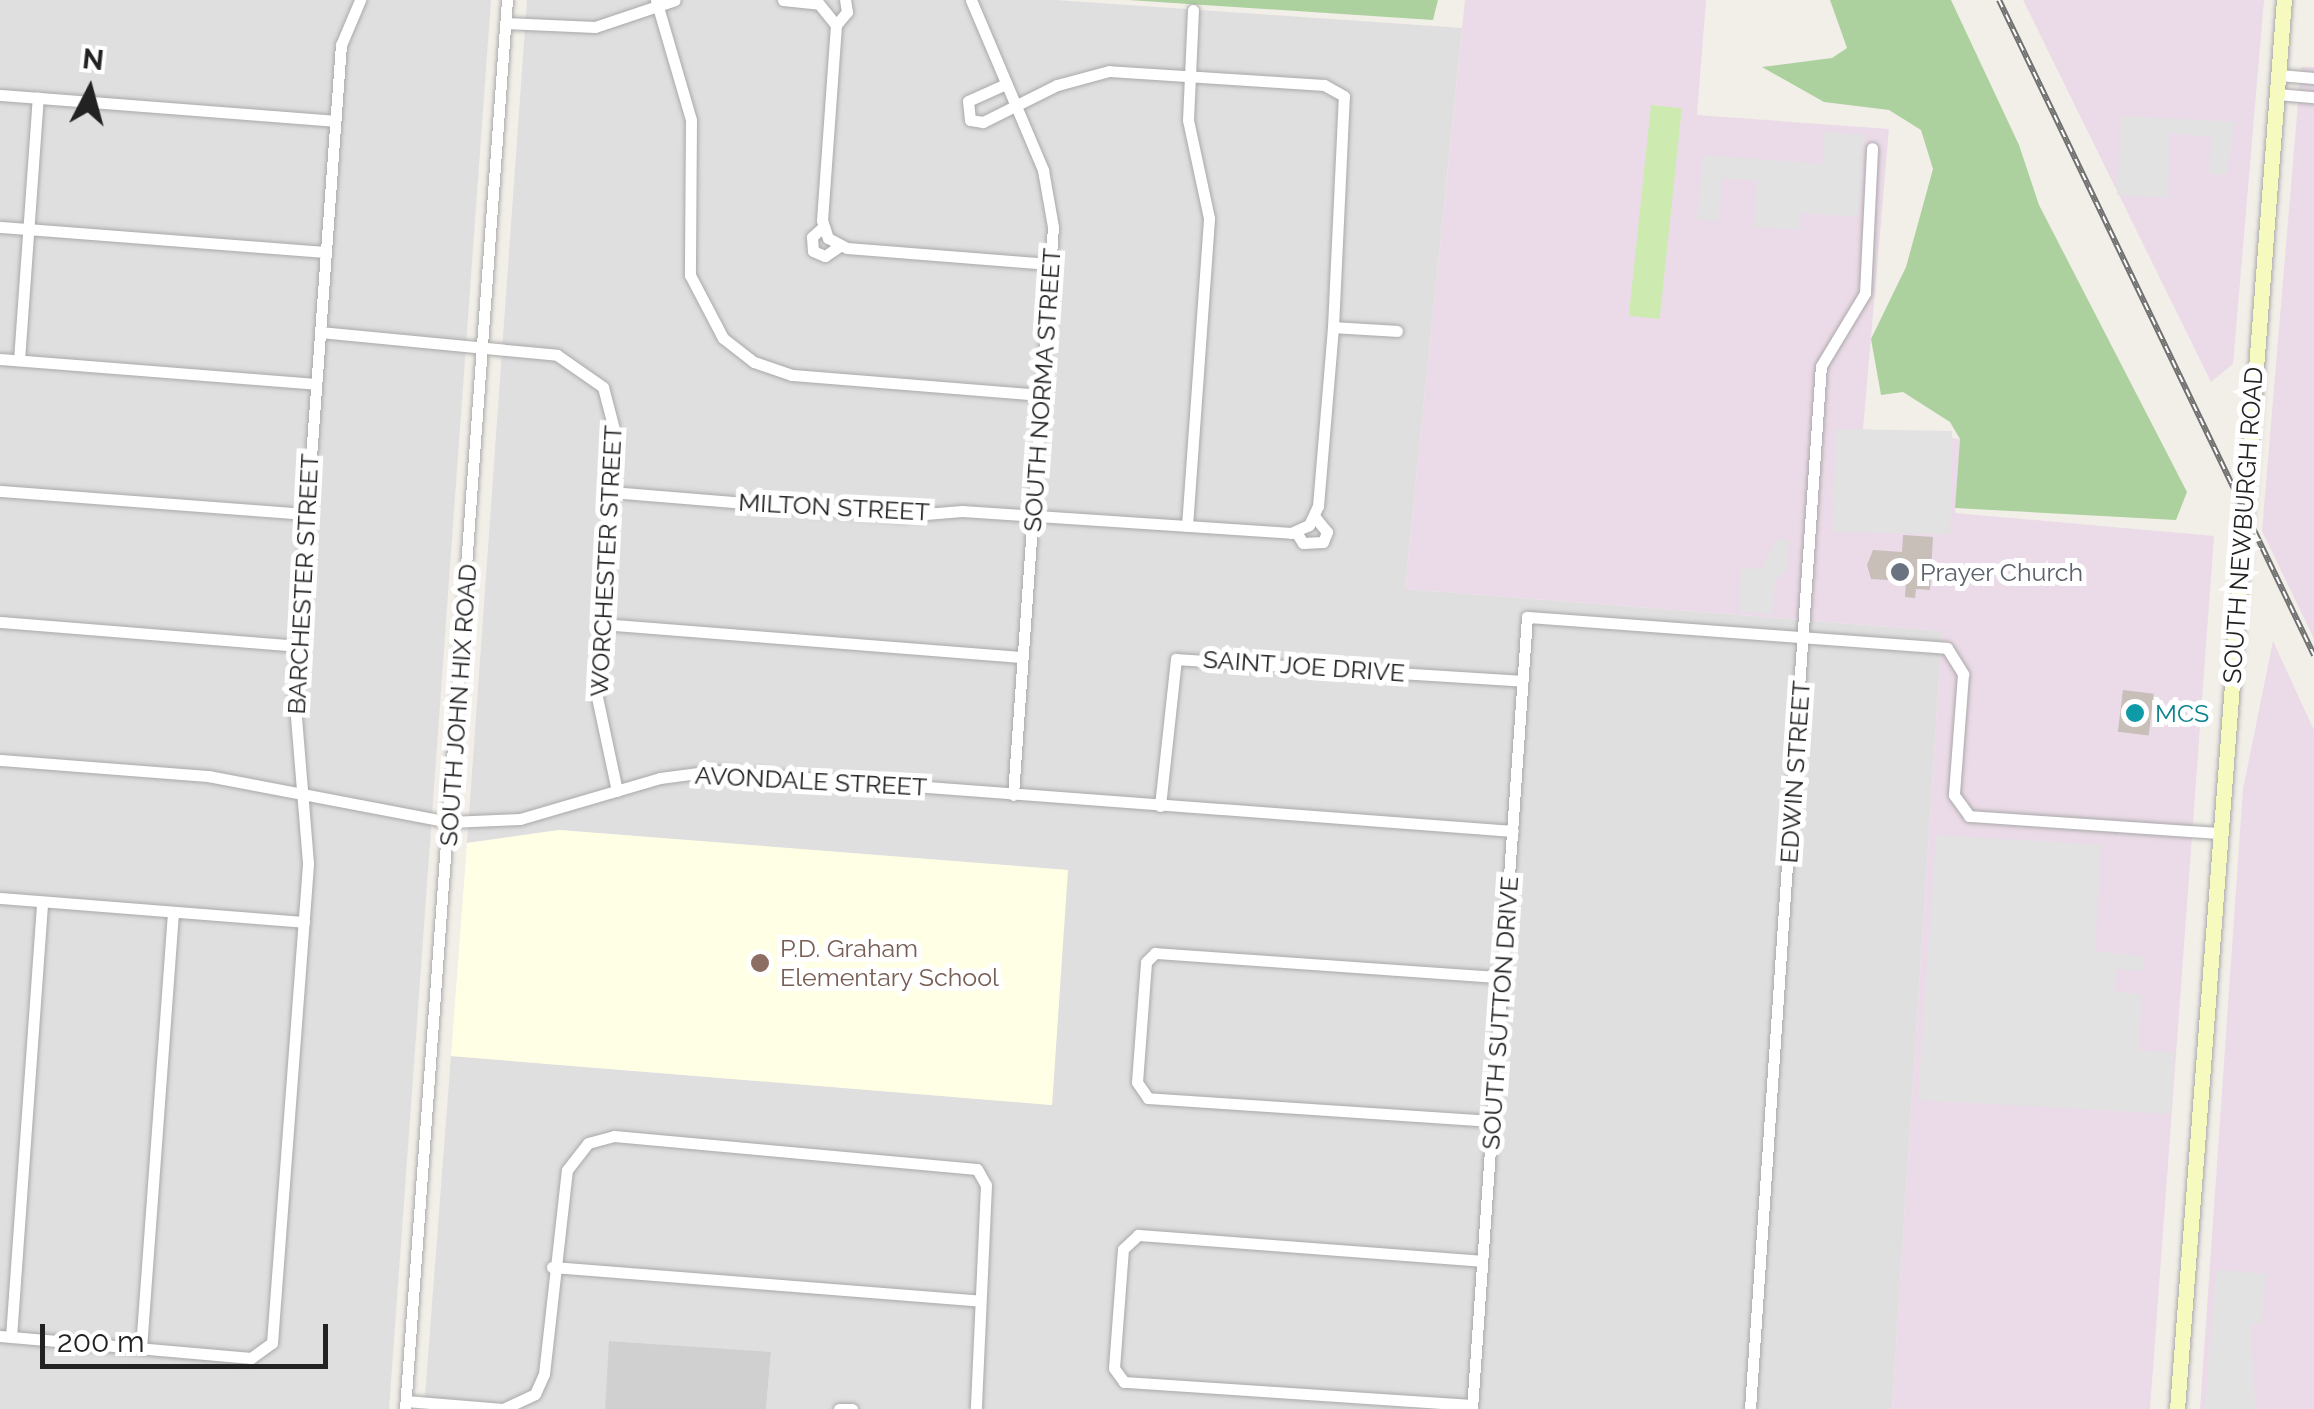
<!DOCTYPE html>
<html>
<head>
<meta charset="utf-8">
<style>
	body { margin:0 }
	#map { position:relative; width:2314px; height:1409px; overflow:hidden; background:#f2efe9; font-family:Raleway,sans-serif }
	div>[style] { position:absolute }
	.residential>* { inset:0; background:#e0dfdf }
	.industrial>* { inset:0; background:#ebdbe8 }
	.education>* { inset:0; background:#ffffe5 }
	.religious>* { inset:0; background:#d0d0d0 }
	.grass>* { inset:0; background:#cdebb0; transform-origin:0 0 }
	.forest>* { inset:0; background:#add19e }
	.parking>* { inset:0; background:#e2e2e2; transform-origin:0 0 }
	.building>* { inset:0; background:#c7bfb8; transform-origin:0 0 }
	.roads { filter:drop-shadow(0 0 2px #a9a9a9) drop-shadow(0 0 2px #a9a9a9) }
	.street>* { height:11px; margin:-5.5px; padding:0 5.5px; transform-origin:5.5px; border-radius:5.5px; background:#fff }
	.secondary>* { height:15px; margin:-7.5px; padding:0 7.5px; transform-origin:7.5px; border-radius:7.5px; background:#f7fabf }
	.rail>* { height:6px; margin-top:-3px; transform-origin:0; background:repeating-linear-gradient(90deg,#fff 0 8px,#707070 0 16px); box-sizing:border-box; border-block:2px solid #707070 }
	.dots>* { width:28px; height:28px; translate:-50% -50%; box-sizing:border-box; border:5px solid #fff; border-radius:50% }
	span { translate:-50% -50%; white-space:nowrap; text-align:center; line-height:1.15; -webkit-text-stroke:10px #fff; paint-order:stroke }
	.street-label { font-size:25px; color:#222 }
	.worship-label { font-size:25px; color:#5b616d }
	.left { translate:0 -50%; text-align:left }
	.culture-label { font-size:25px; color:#0d838f }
	.education-label { font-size:25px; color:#785e54 }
	.north { position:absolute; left:40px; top:40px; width:100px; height:100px; -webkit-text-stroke:8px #fff; paint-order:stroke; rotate:6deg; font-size:28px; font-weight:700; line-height:40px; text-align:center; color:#222 }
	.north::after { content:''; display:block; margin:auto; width:35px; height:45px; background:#222; clip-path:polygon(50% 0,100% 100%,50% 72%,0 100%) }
	.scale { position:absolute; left:40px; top:1324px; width:288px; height:45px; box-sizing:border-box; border:5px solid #222; border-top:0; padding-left:12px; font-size:30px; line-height:35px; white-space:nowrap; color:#222; -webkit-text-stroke:8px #fff; paint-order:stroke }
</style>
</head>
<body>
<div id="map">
	<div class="residential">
		<div style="clip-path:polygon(0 0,491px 0,389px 1409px,0 1409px)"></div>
		<div style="clip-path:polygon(527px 0,1056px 0,1462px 28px,1405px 589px,1942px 631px,1892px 1409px,766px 1409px,771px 1353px,610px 1341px,605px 1409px,424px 1409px,451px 1056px,1052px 1105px,1067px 870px,559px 830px,467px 843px)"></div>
	</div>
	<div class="industrial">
		<div style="clip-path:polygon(1465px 0,1706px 0,1697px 115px,1889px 129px,1863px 429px,1960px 439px,1955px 513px,2214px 536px,2150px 1409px,1892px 1409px,1942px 631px,1405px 589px)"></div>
		<div style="clip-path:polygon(2023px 0,2264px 0,2233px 364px,2211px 382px)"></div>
		<div style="clip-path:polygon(2301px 67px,2314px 67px,2314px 639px,2262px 531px)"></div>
		<div style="clip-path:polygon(2273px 641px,2314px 730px,2314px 1409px,2200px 1409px,2243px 789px)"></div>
	</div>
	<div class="education">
		<div style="clip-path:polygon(559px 830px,1068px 870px,1052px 1105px,451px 1056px,467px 843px)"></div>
	</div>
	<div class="religious">
		<div style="clip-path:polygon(609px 1341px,771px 1352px,766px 1409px,605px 1409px)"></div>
	</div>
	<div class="grass">
		<div style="left:1651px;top:105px;width:31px;height:212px;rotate:6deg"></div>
	</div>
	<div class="forest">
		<div style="clip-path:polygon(1128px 0,1438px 0,1433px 20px)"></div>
		<div style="clip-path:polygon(1830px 0,1951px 0,2019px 145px,2039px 205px,2187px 492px,2176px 520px,1955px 508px,1960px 439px,1950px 422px,1903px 392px,1881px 395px,1871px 339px,1906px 267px,1933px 169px,1921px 130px,1889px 110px,1824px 102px,1762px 67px,1832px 58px,1847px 48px)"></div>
	</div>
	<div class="parking">
		<div style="clip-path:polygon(2121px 116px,2235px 122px,2226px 175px,2209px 174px,2211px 137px,2170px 133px,2168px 198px,2117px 195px)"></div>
		<div style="clip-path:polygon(1825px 132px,1865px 135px,1858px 217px,1801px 213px,1799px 230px,1754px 227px,1757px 181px,1722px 178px,1719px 221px,1697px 220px,1703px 155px,1822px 164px)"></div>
		<div style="left:1835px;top:429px;width:117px;height:103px;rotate:1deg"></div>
		<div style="clip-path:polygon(1777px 540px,1789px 540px,1787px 571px,1775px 580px,1772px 614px,1739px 611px,1741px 568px,1762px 569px)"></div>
		<div style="clip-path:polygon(1936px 835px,2101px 845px,2095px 951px,2144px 957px,2143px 971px,2116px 969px,2114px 991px,2142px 995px,2139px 1051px,2174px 1052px,2170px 1114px,1918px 1100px)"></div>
		<div style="clip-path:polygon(2216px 1270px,2266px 1274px,2261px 1323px,2251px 1323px,2255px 1409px,2205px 1409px)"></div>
	</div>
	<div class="building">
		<div style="clip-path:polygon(1903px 535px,1933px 537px,1930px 590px,1916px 589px,1915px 598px,1905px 597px,1906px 581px,1871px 579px,1867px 565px,1873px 550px,1902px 552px)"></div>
		<div style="left:2123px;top:690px;width:31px;height:42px;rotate:7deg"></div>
	</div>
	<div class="roads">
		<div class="street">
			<div style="left:656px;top:0;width:125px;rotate:73.7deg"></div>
			<div style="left:691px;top:120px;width:155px;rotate:90.4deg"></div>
			<div style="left:690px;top:275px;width:71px;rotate:62.4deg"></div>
			<div style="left:723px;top:338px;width:39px;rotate:38deg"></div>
			<div style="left:754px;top:362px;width:40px;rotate:18.9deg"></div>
			<div style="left:792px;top:375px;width:251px;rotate:4.6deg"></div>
			<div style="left:783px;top:0;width:36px;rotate:6deg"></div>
			<div style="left:819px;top:4px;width:27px;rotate:51deg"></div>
			<div style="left:836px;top:25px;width:196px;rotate:94.1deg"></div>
			<div style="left:822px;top:220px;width:19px;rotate:72deg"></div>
			<div style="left:828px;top:238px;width:21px;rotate:28deg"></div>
			<div style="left:847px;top:248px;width:206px;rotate:4.5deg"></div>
			<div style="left:971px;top:0;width:185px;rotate:67deg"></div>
			<div style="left:1043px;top:170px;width:58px;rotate:80deg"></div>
			<div style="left:1053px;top:227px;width:569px;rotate:94.03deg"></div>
			<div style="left:505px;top:23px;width:90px;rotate:2.5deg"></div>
			<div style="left:595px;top:27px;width:84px;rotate:-18.6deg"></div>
			<div style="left:836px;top:25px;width:17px;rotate:-50deg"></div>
			<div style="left:847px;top:12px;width:12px;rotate:-99deg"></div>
			<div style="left:2279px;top:75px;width:35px;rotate:5deg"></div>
			<div style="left:2277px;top:94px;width:37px;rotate:5deg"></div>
			<div style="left:0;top:95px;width:336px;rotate:4.4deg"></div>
			<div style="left:0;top:227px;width:327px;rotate:4.4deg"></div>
			<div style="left:823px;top:227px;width:15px;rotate:138deg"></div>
			<div style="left:812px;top:237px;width:14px;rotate:86deg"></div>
			<div style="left:813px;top:251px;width:13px;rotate:23deg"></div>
			<div style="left:825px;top:256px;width:18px;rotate:-34deg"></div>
			<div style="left:1333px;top:327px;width:64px;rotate:3.6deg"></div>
			<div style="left:320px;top:332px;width:238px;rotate:5.5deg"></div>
			<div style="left:557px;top:355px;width:56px;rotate:34.8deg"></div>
			<div style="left:603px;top:387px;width:48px;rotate:75.4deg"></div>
			<div style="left:615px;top:433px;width:265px;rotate:93.9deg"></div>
			<div style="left:597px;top:697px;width:96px;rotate:78deg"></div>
			<div style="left:0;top:359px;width:317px;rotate:4.5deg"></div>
			<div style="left:19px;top:360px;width:263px;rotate:-85.9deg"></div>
			<div style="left:0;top:491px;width:308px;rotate:4.3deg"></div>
			<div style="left:611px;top:492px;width:291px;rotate:4.7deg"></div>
			<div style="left:901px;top:516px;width:61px;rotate:-4.7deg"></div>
			<div style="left:962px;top:511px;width:330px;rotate:3.8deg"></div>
			<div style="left:1291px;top:533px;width:20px;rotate:-24deg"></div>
			<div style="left:1309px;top:525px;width:21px;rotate:-65deg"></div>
			<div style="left:1318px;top:506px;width:180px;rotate:-85.2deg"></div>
			<div style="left:1333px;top:327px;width:231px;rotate:-87.3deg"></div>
			<div style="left:1344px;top:96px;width:23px;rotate:-151deg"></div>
			<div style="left:1324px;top:85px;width:215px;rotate:-176.3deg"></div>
			<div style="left:1109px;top:71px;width:54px;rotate:164.9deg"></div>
			<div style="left:1057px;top:85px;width:83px;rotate:153.4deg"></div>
			<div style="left:983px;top:122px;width:13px;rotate:-171deg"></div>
			<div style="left:970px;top:120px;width:19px;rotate:-96deg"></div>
			<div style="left:968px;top:101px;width:42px;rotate:-24.1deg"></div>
			<div style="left:1187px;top:526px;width:309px;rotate:-85.9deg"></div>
			<div style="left:1209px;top:218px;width:100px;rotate:-102.1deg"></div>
			<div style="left:1188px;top:120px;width:110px;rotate:-87.4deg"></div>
			<div style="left:1296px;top:532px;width:13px;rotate:58deg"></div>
			<div style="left:1303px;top:543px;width:20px;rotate:-3deg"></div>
			<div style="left:1323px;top:542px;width:11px;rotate:-68deg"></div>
			<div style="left:1327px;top:532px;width:19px;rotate:-129deg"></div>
			<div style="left:0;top:622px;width:298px;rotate:4.6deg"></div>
			<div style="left:601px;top:624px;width:422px;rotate:4.5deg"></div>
			<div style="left:0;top:760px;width:209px;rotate:4.4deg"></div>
			<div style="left:208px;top:776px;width:245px;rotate:10.8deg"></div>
			<div style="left:449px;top:822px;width:71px;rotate:-2.4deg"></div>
			<div style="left:520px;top:819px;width:146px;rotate:-16.3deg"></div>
			<div style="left:660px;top:778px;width:54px;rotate:-7.4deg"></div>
			<div style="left:714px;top:771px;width:801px;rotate:4.29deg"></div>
			<div style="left:1160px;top:806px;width:148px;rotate:-83.8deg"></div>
			<div style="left:1176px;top:659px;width:347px;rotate:3.6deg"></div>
			<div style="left:0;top:898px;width:305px;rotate:4.5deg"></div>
			<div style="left:1492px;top:1121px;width:345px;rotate:-176.2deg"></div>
			<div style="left:1148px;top:1098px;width:19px;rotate:-125deg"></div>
			<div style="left:1137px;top:1082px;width:120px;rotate:-85.7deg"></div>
			<div style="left:1146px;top:962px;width:13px;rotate:-45deg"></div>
			<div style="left:1155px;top:953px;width:348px;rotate:4deg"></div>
			<div style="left:552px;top:1267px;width:425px;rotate:4.5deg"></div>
			<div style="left:0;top:1336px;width:252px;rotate:5deg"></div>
			<div style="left:251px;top:1358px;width:26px;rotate:-36deg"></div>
			<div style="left:272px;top:1343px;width:481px;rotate:-85.7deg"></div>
			<div style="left:308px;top:863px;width:172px;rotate:-94.7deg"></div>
			<div style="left:294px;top:692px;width:649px;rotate:-85.85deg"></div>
			<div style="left:341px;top:45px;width:49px;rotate:-67.1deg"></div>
			<div style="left:11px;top:1337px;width:436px;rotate:-85.9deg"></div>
			<div style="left:141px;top:1348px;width:437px;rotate:-85.8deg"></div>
			<div style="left:406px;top:1401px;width:97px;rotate:4.7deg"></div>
			<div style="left:503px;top:1409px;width:35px;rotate:-25deg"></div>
			<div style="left:535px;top:1394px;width:22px;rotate:-66deg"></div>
			<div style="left:544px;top:1374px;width:205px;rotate:-83.6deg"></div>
			<div style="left:567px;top:1170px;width:34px;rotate:-52deg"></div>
			<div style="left:588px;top:1143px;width:27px;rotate:-15deg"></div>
			<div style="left:614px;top:1136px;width:364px;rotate:5.2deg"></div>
			<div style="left:977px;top:1169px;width:18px;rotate:61deg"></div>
			<div style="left:986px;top:1185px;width:224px;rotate:92.6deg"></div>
			<div style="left:1472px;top:1405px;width:349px;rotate:-176.2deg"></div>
			<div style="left:1124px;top:1382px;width:17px;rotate:-126deg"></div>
			<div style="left:1114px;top:1368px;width:119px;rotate:-85.7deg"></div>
			<div style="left:1123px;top:1249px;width:21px;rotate:-43deg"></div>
			<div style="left:1138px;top:1235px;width:345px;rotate:4.3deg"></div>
			<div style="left:405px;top:1409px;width:1413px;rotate:-85.86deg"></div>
			<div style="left:839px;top:1409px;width:13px"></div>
			<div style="left:1472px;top:1409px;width:794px;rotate:-86.03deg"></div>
			<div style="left:1527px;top:617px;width:421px;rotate:4.2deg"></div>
			<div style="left:1947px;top:648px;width:31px;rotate:58deg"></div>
			<div style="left:1963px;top:674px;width:121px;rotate:94.3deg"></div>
			<div style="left:1954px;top:795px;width:26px;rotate:54deg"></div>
			<div style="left:1969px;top:816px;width:252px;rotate:3.9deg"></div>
			<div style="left:1750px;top:1409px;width:1045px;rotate:-86.11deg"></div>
			<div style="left:1821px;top:366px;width:85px;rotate:-58.9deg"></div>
			<div style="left:1865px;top:293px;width:145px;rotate:-87.2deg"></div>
		</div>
		<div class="secondary">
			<div style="left:2177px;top:1409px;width:1413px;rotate:-85.66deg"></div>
		</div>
	</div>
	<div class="rail">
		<div style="left:1999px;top:0;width:727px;rotate:64.32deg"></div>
	</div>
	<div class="dots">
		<div style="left:1900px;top:572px;background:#6b7280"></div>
		<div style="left:2135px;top:713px;background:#0f9aa8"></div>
		<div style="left:760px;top:963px;background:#8d6e63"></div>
	</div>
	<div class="street-label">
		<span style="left:1042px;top:390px;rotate:-86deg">SOUTH NORMA STREET</span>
		<span style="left:834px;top:507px;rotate:3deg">MILTON STREET</span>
		<span style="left:2243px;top:525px;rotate:-86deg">SOUTH NEWBURGH ROAD</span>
		<span style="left:606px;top:561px;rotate:-87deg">WORCHESTER STREET</span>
		<span style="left:303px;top:584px;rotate:-87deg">BARCHESTER STREET</span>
		<span style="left:1304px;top:666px;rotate:4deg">SAINT JOE DRIVE</span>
		<span style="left:458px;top:705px;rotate:-86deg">SOUTH JOHN HIX ROAD</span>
		<span style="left:1795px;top:772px;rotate:-86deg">EDWIN STREET</span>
		<span style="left:811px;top:781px;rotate:3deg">AVONDALE STREET</span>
		<span style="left:1500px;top:1013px;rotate:-86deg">SOUTH SUTTON DRIVE</span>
	</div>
	<div class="worship-label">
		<span class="left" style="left:1920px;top:572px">Prayer Church</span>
	</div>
	<div class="culture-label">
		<span class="left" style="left:2155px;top:713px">MCS</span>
	</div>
	<div class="education-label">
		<span class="left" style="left:780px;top:963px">P.D. Graham<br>Elementary School</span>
	</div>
	<div class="north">N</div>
	<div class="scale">200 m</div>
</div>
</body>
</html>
